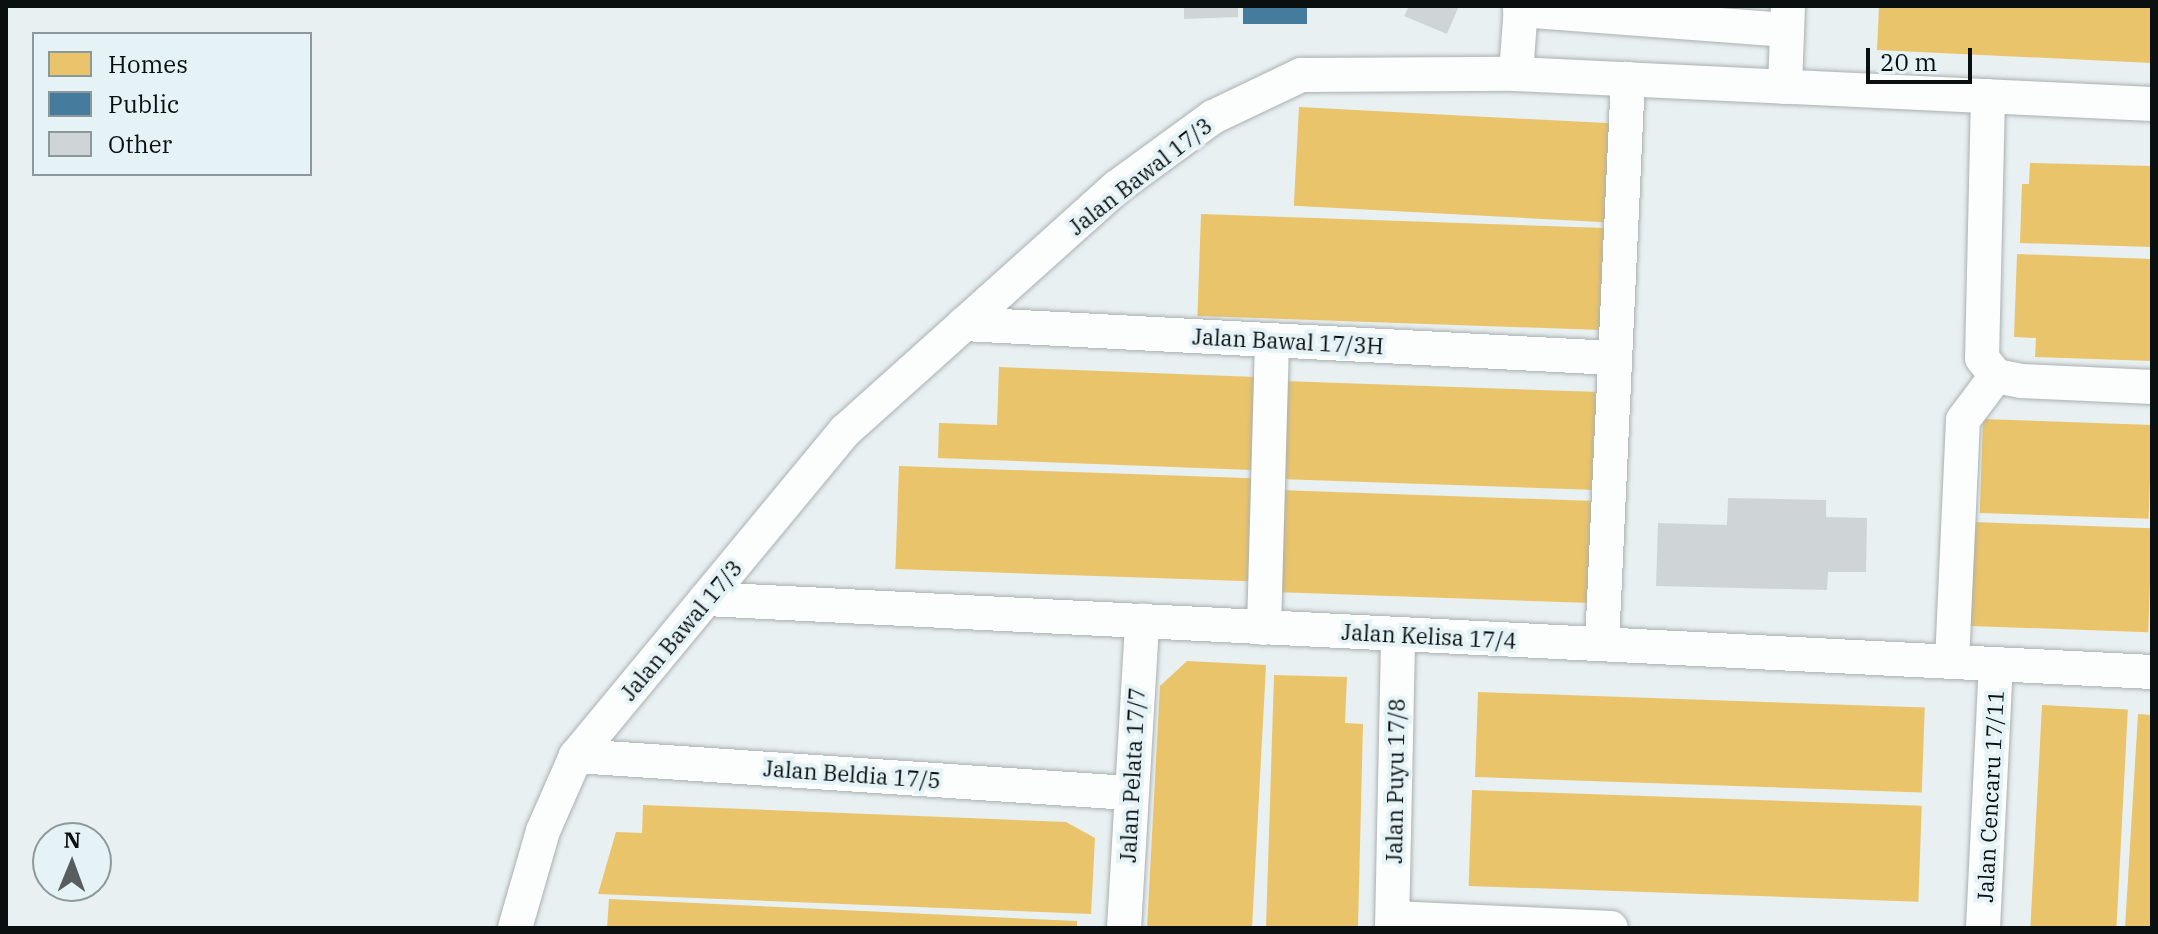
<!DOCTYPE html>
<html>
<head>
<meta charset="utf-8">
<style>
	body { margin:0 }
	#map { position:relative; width:2158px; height:934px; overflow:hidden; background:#e9f0f2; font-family:"IBM Plex Serif",serif }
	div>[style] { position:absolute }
	.homes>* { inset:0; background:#e9c46a; transform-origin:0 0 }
	.public>* { inset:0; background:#457b9d; transform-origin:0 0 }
	.building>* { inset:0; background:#cfd5d6 }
	.roads { filter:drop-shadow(0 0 2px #abb0b1) drop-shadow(0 0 2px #abb0b1) }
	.minor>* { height:34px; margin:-17px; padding:0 17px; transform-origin:17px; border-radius:17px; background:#fcfdfd }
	span { translate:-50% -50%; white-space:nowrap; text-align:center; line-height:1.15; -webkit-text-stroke:8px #e5f3f6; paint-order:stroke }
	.street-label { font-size:22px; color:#0a0f10 }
	.frame { position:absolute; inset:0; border:8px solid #0a0f10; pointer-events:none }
	.legend { position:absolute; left:32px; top:32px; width:280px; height:144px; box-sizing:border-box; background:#e5f3f6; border:2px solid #8d989a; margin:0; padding:10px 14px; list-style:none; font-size:24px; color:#0a0f10 }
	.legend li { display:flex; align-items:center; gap:16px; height:40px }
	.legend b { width:40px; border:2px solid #8d989a }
	.north { position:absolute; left:32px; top:822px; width:80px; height:80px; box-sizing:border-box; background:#e5f3f6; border:2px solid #8d989a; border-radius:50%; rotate:1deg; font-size:22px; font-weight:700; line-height:32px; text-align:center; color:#0a0f10 }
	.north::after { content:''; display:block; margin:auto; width:28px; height:36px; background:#585e5f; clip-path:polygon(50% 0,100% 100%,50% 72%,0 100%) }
	.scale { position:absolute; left:1866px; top:48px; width:106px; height:36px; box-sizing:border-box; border:4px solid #0a0f10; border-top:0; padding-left:10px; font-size:24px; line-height:28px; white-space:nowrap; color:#0a0f10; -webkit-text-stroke:6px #e5f3f6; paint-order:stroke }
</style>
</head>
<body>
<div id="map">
	<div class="homes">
		<div style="clip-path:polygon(1879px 6px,2152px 6px,2152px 63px,1877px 50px)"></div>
		<div style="left:1299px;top:107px;width:312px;height:99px;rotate:3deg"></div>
		<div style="clip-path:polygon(2030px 163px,2152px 166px,2152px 247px,2020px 243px,2022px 184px,2029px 184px)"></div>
		<div style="left:1201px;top:214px;width:404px;height:102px;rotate:2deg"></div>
		<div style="clip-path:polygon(2017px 254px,2152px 259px,2152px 361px,2035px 357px,2036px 338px,2014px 337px)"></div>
		<div style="clip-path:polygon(999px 367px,1256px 377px,1252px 470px,938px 458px,939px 423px,997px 425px)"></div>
		<div style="left:1283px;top:381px;width:317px;height:98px;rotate:2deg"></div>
		<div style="left:1983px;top:419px;width:169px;height:94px;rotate:2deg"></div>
		<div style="left:899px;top:466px;width:354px;height:103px;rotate:2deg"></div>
		<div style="left:1278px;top:490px;width:317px;height:102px;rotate:2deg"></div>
		<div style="left:1973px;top:522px;width:179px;height:104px;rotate:2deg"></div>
		<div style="clip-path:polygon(1187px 661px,1266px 665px,1252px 928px,1147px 928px,1160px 686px)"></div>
		<div style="clip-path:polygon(1274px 675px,1347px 677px,1345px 723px,1363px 724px,1358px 928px,1266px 928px)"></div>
		<div style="left:1478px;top:692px;width:447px;height:85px;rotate:2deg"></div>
		<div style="left:2042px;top:705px;width:86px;height:223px;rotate:3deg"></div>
		<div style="clip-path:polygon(2138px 714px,2152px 715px,2152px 928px,2125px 928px)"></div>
		<div style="left:1472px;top:790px;width:450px;height:96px;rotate:2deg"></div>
		<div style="clip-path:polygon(643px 805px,1066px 822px,1095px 838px,1091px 914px,598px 894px,616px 832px,642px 833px)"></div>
		<div style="clip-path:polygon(609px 899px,1077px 921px,1077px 928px,607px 928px)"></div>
	</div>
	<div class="public">
		<div style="left:1243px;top:6px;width:64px;height:18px"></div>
	</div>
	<div class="building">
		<div style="clip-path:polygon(1184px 6px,1238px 6px,1238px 17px,1184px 19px)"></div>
		<div style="clip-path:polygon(1409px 6px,1459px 6px,1447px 34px,1404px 16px)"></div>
		<div style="clip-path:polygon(1728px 498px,1826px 500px,1826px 517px,1867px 518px,1866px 572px,1828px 572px,1827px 590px,1656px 586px,1658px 523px,1727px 525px)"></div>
	</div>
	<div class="roads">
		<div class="minor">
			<div style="left:1520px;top:10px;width:267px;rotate:4.3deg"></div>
			<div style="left:1516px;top:74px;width:68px;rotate:-85.8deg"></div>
			<div style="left:1785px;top:87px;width:81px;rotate:-87.9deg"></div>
			<div style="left:1988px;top:96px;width:262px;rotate:91.3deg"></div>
			<div style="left:1982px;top:358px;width:23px;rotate:52deg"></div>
			<div style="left:1996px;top:376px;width:26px;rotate:11deg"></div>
			<div style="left:2022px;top:381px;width:130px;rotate:2.6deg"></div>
			<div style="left:964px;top:324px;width:649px;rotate:3deg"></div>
			<div style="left:706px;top:599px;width:1448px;rotate:2.89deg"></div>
			<div style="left:1264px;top:628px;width:288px;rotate:-88.4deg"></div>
			<div style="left:1602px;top:644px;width:566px;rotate:-87.37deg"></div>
			<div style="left:1952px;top:662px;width:242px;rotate:-87.4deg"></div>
			<div style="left:1963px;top:420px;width:55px;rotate:-53.1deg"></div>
			<div style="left:576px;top:756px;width:554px;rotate:3.83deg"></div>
			<div style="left:1393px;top:918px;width:218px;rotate:2.6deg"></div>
			<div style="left:515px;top:928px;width:101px;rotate:-73.9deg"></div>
			<div style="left:543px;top:831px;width:82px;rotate:-66.3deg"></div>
			<div style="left:576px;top:756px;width:422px;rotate:-50.4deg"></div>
			<div style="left:845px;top:431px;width:365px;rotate:-41.9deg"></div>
			<div style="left:1117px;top:187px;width:119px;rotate:-36.1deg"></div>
			<div style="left:1213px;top:117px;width:98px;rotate:-25.5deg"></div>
			<div style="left:1301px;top:75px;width:215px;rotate:-0.3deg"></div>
			<div style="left:1516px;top:74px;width:637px;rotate:2.7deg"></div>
			<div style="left:1124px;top:928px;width:308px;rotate:-86.6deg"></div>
			<div style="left:1392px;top:928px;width:294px;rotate:-88.8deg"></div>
			<div style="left:1983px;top:928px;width:264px;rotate:-87.2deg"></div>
		</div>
	</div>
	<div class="street-label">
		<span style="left:1140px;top:176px;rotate:-38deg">Jalan Bawal 17/3</span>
		<span style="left:1288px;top:341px;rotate:3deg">Jalan Bawal 17/3H</span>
		<span style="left:681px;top:630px;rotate:-50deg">Jalan Bawal 17/3</span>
		<span style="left:1429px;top:636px;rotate:3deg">Jalan Kelisa 17/4</span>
		<span style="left:852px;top:774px;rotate:4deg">Jalan Beldia 17/5</span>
		<span style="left:1132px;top:775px;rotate:-87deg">Jalan Pelata 17/7</span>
		<span style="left:1395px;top:781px;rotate:-89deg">Jalan Puyu 17/8</span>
		<span style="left:1990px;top:796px;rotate:-87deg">Jalan Cencaru 17/11</span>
	</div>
	<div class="frame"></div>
	<ul class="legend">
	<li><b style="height:22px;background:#e9c46a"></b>Homes</li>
	<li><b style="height:22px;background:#457b9d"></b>Public</li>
	<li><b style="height:22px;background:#cfd5d6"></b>Other</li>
	</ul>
	<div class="north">N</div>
	<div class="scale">20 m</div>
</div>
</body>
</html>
